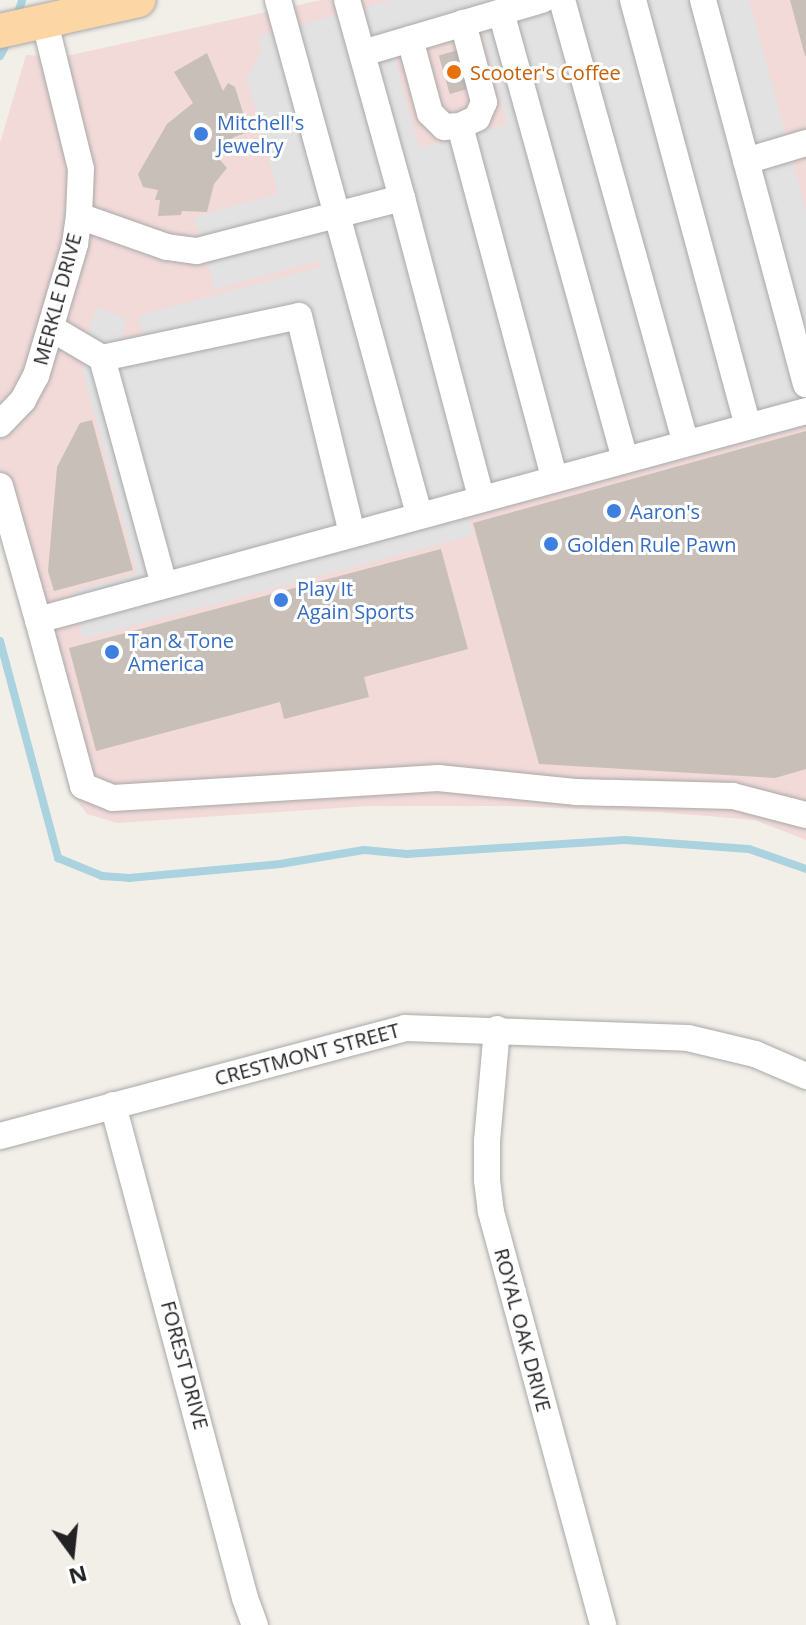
<!DOCTYPE html>
<html>
<head>
<meta charset="utf-8">
<style>
	body { margin:0 }
	#map { position:relative; width:806px; height:1625px; overflow:hidden; background:#f2efe9; font-family:"Open Sans",sans-serif }
	div>[style] { position:absolute }
	.commercial>* { inset:0; background:#f2dad9 }
	.parking>* { inset:0; background:#e2e2e2 }
	.stream>* { height:8px; margin:-4px; padding:0 4px; transform-origin:4px; border-radius:4px; background:#aad3df }
	.building>* { inset:0; background:#c7bfb8; transform-origin:0 0 }
	.roads { filter:drop-shadow(0 0 2px #a9a9a9) drop-shadow(0 0 2px #a9a9a9) }
	.minor>* { height:26px; margin:-13px; padding:0 13px; transform-origin:13px; border-radius:13px; background:#fff }
	.major>* { height:34px; margin:-17px; padding:0 17px; transform-origin:17px; border-radius:17px; background:#fcd6a4 }
	.dots>* { width:22px; height:22px; translate:-50% -50%; box-sizing:border-box; border:4px solid #fff; border-radius:50% }
	span { translate:-50% -50%; white-space:nowrap; text-align:center; line-height:1.15; -webkit-text-stroke:6px #fff; paint-order:stroke }
	.food-label { font-size:20px; color:#c56008 }
	.left { translate:0 -50%; text-align:left }
	.shop-label { font-size:20px; color:#366cbe }
	.street-label { font-size:20px; color:#222 }
	.north { position:absolute; left:32px; top:1513px; width:80px; height:80px; -webkit-text-stroke:6px #fff; paint-order:stroke; rotate:165deg; font-size:22px; font-weight:700; line-height:32px; text-align:center; color:#222 }
	.north::after { content:''; display:block; margin:auto; width:28px; height:36px; background:#222; clip-path:polygon(50% 0,100% 100%,50% 72%,0 100%) }
</style>
</head>
<body>
<div id="map">
	<div class="commercial">
		<div style="clip-path:polygon(321px 0,806px 0,806px 840px,755px 820px,658px 812px,506px 806px,366px 806px,117px 823px,87px 814px,70px 792px,0 518px,0 143px,26px 55px,62px 57px)"></div>
	</div>
	<div class="parking">
		<div style="clip-path:polygon(evenodd,393px 0,749px 0,806px 211px,806px 426px,469px 517px,473px 535px,83px 639px,70px 592px,137px 574px,83px 372px,90px 324px,98px 307px,126px 319px,122px 339px,143px 335px,138px 316px,320px 267px,318px 261px,215px 289px,195px 217px,278px 194px,247px 78px,262px 51px,258px 36px,393px 0,481px 28px,507px 124px,419px 148px,393px 52px,481px 28px)"></div>
	</div>
	<div class="stream">
		<div style="left:16px;top:19px;width:20px;rotate:-72deg"></div>
		<div style="left:0;top:56px;width:19px;rotate:-62deg"></div>
		<div style="left:0;top:641px;width:225px;rotate:75deg"></div>
		<div style="left:58px;top:858px;width:48px;rotate:22.2deg"></div>
		<div style="left:102px;top:876px;width:27px;rotate:4deg"></div>
		<div style="left:129px;top:878px;width:152px;rotate:-5.3deg"></div>
		<div style="left:280px;top:864px;width:85px;rotate:-9.5deg"></div>
		<div style="left:364px;top:850px;width:43px;rotate:5.3deg"></div>
		<div style="left:407px;top:854px;width:218px;rotate:-3.7deg"></div>
		<div style="left:625px;top:840px;width:124px;rotate:4.2deg"></div>
		<div style="left:749px;top:849px;width:60px;rotate:19.3deg"></div>
	</div>
	<div class="building">
		<div style="clip-path:polygon(790px 0,806px 0,806px 56px,805px 56px)"></div>
		<div style="left:458px;top:50px;width:40px;height:20px;rotate:74deg"></div>
		<div style="clip-path:polygon(207px 53px,223px 91px,228px 83px,235px 87px,249px 132px,234px 137px,213px 152px,227px 168px,214px 184px,207px 212px,182px 211px,181px 215px,158px 216px,160px 200px,155px 200px,158px 190px,143px 187px,138px 174px,167px 124px,193px 103px,174px 72px)"></div>
		<div style="clip-path:polygon(92px 420px,133px 570px,54px 591px,48px 571px,57px 467px,80px 423px)"></div>
		<div style="clip-path:polygon(806px 431px,806px 769px,775px 778px,539px 764px,473px 523px)"></div>
		<div style="clip-path:polygon(441px 549px,468px 649px,364px 677px,369px 697px,284px 719px,280px 702px,96px 751px,69px 648px)"></div>
	</div>
	<div class="roads">
		<div class="minor">
			<div style="left:278px;top:0;width:533px;rotate:74.66deg"></div>
			<div style="left:562px;top:0;width:460px;rotate:74.4deg"></div>
			<div style="left:633px;top:0;width:441px;rotate:74.9deg"></div>
			<div style="left:703px;top:0;width:398px;rotate:75deg"></div>
			<div style="left:501px;top:12px;width:464px;rotate:74.5deg"></div>
			<div style="left:410px;top:39px;width:77px;rotate:74.9deg"></div>
			<div style="left:430px;top:113px;width:20px;rotate:45deg"></div>
			<div style="left:444px;top:127px;width:16px;rotate:-4deg"></div>
			<div style="left:460px;top:126px;width:19px;rotate:-25deg"></div>
			<div style="left:477px;top:118px;width:17px;rotate:-66deg"></div>
			<div style="left:484px;top:102px;width:82px;rotate:-104.9deg"></div>
			<div style="left:363px;top:53px;width:187px;rotate:-16.5deg"></div>
			<div style="left:460px;top:126px;width:363px;rotate:75deg"></div>
			<div style="left:746px;top:161px;width:63px;rotate:-16.7deg"></div>
			<div style="left:402px;top:198px;width:309px;rotate:75.2deg"></div>
			<div style="left:79px;top:216px;width:93px;rotate:19.4deg"></div>
			<div style="left:167px;top:247px;width:30px;rotate:8deg"></div>
			<div style="left:197px;top:251px;width:212px;rotate:-14.5deg"></div>
			<div style="left:402px;top:198px;width:205px;rotate:-105.5deg"></div>
			<div style="left:51px;top:328px;width:59px;rotate:30.5deg"></div>
			<div style="left:102px;top:358px;width:235px;rotate:74.7deg"></div>
			<div style="left:102px;top:358px;width:201px;rotate:-12deg"></div>
			<div style="left:299px;top:316px;width:223px;rotate:76.3deg"></div>
			<div style="left:0;top:424px;width:33px;rotate:-46deg"></div>
			<div style="left:23px;top:400px;width:27px;rotate:-62deg"></div>
			<div style="left:36px;top:376px;width:138px;rotate:-73.5deg"></div>
			<div style="left:75px;top:244px;width:28px;rotate:-82deg"></div>
			<div style="left:79px;top:216px;width:47px;rotate:-87.6deg"></div>
			<div style="left:81px;top:169px;width:151px;rotate:-103.8deg"></div>
			<div style="left:0;top:486px;width:139px;rotate:74.2deg"></div>
			<div style="left:38px;top:620px;width:796px;rotate:-15.22deg"></div>
			<div style="left:38px;top:620px;width:172px;rotate:74.8deg"></div>
			<div style="left:83px;top:786px;width:32px;rotate:22deg"></div>
			<div style="left:113px;top:798px;width:326px;rotate:-3.5deg"></div>
			<div style="left:438px;top:778px;width:140px;rotate:5.8deg"></div>
			<div style="left:577px;top:792px;width:156px;rotate:1.5deg"></div>
			<div style="left:733px;top:796px;width:75px;rotate:14.6deg"></div>
			<div style="left:497px;top:1029px;width:112px;rotate:95.1deg"></div>
			<div style="left:487px;top:1141px;width:39px;rotate:90deg"></div>
			<div style="left:487px;top:1180px;width:32px;rotate:83deg"></div>
			<div style="left:491px;top:1212px;width:428px;rotate:74.8deg"></div>
			<div style="left:113px;top:1105px;width:510px;rotate:75.01deg"></div>
			<div style="left:245px;top:1598px;width:29px;rotate:70deg"></div>
			<div style="left:0;top:1136px;width:419px;rotate:-14.9deg"></div>
			<div style="left:405px;top:1028px;width:283px;rotate:2deg"></div>
			<div style="left:688px;top:1038px;width:69px;rotate:13.4deg"></div>
			<div style="left:755px;top:1054px;width:56px;rotate:23.3deg"></div>
		</div>
		<div class="major">
			<div style="left:0;top:31px;width:142px;rotate:-12.6deg"></div>
		</div>
	</div>
	<div class="dots">
		<div style="left:454px;top:72px;background:#e8710a"></div>
		<div style="left:201px;top:134px;background:#3f7fe0"></div>
		<div style="left:614px;top:511px;background:#3f7fe0"></div>
		<div style="left:551px;top:544px;background:#3f7fe0"></div>
		<div style="left:281px;top:600px;background:#3f7fe0"></div>
		<div style="left:112px;top:652px;background:#3f7fe0"></div>
	</div>
	<div class="food-label">
		<span class="left" style="left:470px;top:72px">Scooter's Coffee</span>
	</div>
	<div class="shop-label">
		<span class="left" style="left:217px;top:134px">Mitchell's<br>Jewelry</span>
		<span class="left" style="left:630px;top:511px">Aaron's</span>
		<span class="left" style="left:567px;top:544px">Golden Rule Pawn</span>
		<span class="left" style="left:297px;top:600px">Play It<br>Again Sports</span>
		<span class="left" style="left:128px;top:652px">Tan &amp; Tone<br>America</span>
	</div>
	<div class="street-label">
		<span style="left:57px;top:299px;rotate:-75deg">MERKLE DRIVE</span>
		<span style="left:307px;top:1054px;rotate:-15deg">CRESTMONT STREET</span>
		<span style="left:523px;top:1330px;rotate:75deg">ROYAL OAK DRIVE</span>
		<span style="left:185px;top:1365px;rotate:75deg">FOREST DRIVE</span>
	</div>
	<div class="north">N</div>
</div>
</body>
</html>
